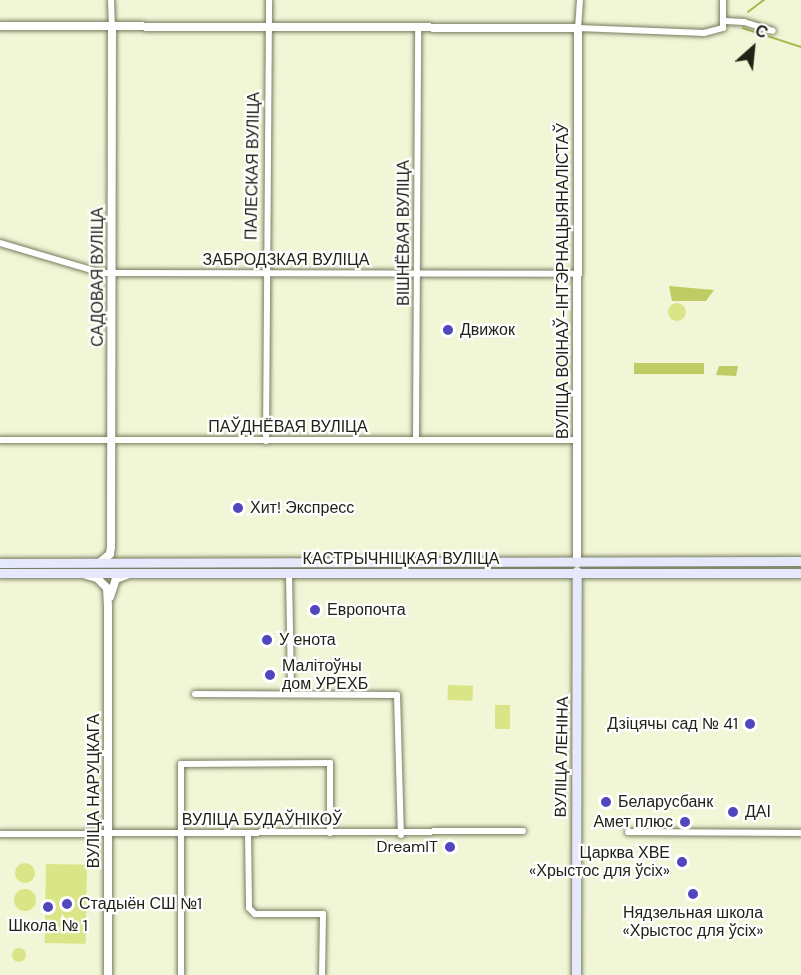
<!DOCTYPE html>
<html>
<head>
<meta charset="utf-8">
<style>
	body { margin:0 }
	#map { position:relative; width:801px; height:975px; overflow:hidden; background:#f1f6d6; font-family:"DM Sans",sans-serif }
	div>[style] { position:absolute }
	.green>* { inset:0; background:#d9e587; transform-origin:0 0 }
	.round { border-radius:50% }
	.forest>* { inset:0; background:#bfcc64; transform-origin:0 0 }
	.stream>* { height:1.5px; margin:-0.75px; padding:0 0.75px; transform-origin:0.75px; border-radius:0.75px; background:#abb64e }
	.roads { filter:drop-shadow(0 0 2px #777c5f) drop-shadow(0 0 2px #777c5f) }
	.minor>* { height:6px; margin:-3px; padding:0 3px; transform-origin:3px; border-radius:3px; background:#fff }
	.tertiary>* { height:8px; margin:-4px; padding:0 4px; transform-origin:4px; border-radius:4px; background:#fff }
	.secondary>* { height:9px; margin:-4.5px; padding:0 4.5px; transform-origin:4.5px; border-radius:4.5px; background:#e6e8fc }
	.dots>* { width:16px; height:16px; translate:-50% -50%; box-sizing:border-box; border:3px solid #fff; border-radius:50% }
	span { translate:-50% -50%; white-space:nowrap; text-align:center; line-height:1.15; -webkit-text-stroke:4.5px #fff; paint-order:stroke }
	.street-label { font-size:16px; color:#212317 }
	.poi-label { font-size:16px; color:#212317 }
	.left { translate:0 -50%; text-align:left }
	.right { translate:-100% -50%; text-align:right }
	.north { position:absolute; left:723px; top:18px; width:60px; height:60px; -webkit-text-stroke:4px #fff; paint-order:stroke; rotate:27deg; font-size:16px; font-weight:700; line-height:24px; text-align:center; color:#212317 }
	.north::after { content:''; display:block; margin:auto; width:21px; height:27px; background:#212317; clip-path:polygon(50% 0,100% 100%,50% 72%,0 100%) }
</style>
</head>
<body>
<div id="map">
	<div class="green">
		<div class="round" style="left:668px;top:303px;width:18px;height:18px"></div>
		<div style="left:448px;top:685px;width:25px;height:15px;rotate:2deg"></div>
		<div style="left:495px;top:705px;width:15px;height:24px"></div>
		<div class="round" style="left:15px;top:863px;width:20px;height:20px"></div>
		<div style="left:46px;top:864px;width:41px;height:79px;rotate:1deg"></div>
		<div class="round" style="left:14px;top:889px;width:22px;height:22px"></div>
		<div class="round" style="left:12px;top:948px;width:14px;height:14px"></div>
	</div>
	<div class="forest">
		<div style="clip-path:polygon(669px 286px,714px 290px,706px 301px,672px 301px)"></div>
		<div style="left:704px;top:363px;width:11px;height:70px;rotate:90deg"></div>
		<div style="clip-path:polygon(719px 366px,738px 366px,736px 376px,716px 375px)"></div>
	</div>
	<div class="stream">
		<div style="left:748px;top:12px;width:20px;rotate:-37deg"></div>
		<div style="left:743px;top:28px;width:61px;rotate:18.1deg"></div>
	</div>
	<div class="roads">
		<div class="minor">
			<div style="left:111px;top:0;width:26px;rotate:88deg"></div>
			<div style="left:580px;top:0;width:28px;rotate:94deg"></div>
			<div style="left:578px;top:28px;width:126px;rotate:2.3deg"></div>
			<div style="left:704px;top:33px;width:20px;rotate:-15deg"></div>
			<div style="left:723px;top:28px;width:28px;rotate:-90deg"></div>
			<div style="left:725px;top:21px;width:19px;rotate:3deg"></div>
			<div style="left:744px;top:22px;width:30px;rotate:17deg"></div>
			<div style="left:0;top:243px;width:106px;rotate:16.4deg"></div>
			<div style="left:102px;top:273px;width:474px;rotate:0.1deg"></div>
			<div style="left:0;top:440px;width:576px"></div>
			<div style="left:416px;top:440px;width:413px;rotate:-89.7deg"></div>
			<div style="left:266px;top:441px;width:441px;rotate:-89.6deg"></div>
			<div style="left:289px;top:574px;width:119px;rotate:89deg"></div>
			<div style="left:195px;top:694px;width:202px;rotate:0.3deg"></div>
			<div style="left:397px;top:695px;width:140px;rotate:88.4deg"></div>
			<div style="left:628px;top:832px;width:173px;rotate:0.3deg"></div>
			<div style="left:248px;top:833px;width:75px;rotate:89.2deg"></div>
			<div style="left:249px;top:908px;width:8px;rotate:45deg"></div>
			<div style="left:255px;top:914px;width:68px"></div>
			<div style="left:323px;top:914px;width:61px;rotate:90.9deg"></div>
			<div style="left:0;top:834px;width:523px;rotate:-0.33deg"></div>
			<div style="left:181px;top:975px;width:211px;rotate:-90deg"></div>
			<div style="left:181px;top:764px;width:149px;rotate:-0.4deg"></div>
			<div style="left:330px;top:763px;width:70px;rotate:90deg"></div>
		</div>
		<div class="tertiary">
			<div style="left:0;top:26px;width:578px;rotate:0.2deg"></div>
			<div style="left:578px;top:28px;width:535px;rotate:90.11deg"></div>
			<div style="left:99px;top:563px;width:14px;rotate:-39deg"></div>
			<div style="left:110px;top:554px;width:7px;rotate:-82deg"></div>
			<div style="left:111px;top:547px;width:521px;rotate:-89.89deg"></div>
			<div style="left:86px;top:575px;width:11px;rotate:15deg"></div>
			<div style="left:97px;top:578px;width:14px;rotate:45deg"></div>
			<div style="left:107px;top:588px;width:20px;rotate:87deg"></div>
			<div style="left:108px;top:608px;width:367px;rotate:90deg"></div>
			<div style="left:110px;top:597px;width:19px;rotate:-72deg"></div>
			<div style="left:116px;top:579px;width:14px;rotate:-21deg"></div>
		</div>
		<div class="secondary">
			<div style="left:0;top:563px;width:801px;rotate:-0.14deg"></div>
			<div style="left:0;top:573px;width:801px"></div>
			<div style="left:576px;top:975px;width:404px;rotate:-89.9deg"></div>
		</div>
	</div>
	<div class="dots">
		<div style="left:448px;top:330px;background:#5046bd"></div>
		<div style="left:238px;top:508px;background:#5046bd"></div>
		<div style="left:315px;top:610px;background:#5046bd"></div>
		<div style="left:267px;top:640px;background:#5046bd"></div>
		<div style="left:270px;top:675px;background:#5046bd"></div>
		<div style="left:750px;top:724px;background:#5046bd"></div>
		<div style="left:606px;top:802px;background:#5046bd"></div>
		<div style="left:733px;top:812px;background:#5046bd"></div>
		<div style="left:685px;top:822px;background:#5046bd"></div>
		<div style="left:450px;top:847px;background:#5046bd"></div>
		<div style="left:682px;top:862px;background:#5046bd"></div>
		<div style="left:693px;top:894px;background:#5046bd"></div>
		<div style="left:67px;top:904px;background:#5046bd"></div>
		<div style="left:48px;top:907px;background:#5046bd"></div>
	</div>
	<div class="street-label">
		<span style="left:253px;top:166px;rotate:-89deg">ПАЛЕСКАЯ ВУЛІЦА</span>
		<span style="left:404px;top:233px;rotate:-90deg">ВІШНЁВАЯ ВУЛІЦА</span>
		<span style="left:286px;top:260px">ЗАБРОДЗКАЯ ВУЛІЦА</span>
		<span style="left:98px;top:277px;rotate:-90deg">САДОВАЯ ВУЛІЦА</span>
		<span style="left:563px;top:281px;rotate:-90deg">ВУЛІЦА ВОІНАЎ-ІНТЭРНАЦЫЯНАЛІСТАЎ</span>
		<span style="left:288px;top:427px">ПАЎДНЁВАЯ ВУЛІЦА</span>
		<span style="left:401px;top:559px">КАСТРЫЧНІЦКАЯ ВУЛІЦА</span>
		<span style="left:562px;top:757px;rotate:-89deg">ВУЛІЦА ЛЕНІНА</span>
		<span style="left:94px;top:791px;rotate:-90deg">ВУЛІЦА НАРУЦКАГА</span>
		<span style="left:262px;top:820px">ВУЛІЦА БУДАЎНІКОЎ</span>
	</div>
	<div class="poi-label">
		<span class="left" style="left:460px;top:330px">Движок</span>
		<span class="left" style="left:250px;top:508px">Хит! Экспресс</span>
		<span class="left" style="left:327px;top:610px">Европочта</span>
		<span class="left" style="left:279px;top:640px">У енота</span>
		<span class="left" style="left:282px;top:675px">Малітоўны<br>дом УРЕХБ</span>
		<span class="right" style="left:738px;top:724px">Дзіцячы сад № 41</span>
		<span class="left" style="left:618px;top:802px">Беларусбанк</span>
		<span class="left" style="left:745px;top:812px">ДАІ</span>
		<span class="right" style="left:673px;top:822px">Амет плюс</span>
		<span class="right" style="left:438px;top:847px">DreamIT</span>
		<span class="right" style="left:670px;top:862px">Царква ХВЕ<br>«Хрыстос для ўсіх»</span>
		<span class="left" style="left:79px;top:904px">Стадыён СШ №1</span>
		<span style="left:693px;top:922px">Нядзельная школа<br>«Хрыстос для ўсіх»</span>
		<span style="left:48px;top:926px">Школа № 1</span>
	</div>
	<div class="north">С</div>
</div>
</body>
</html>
